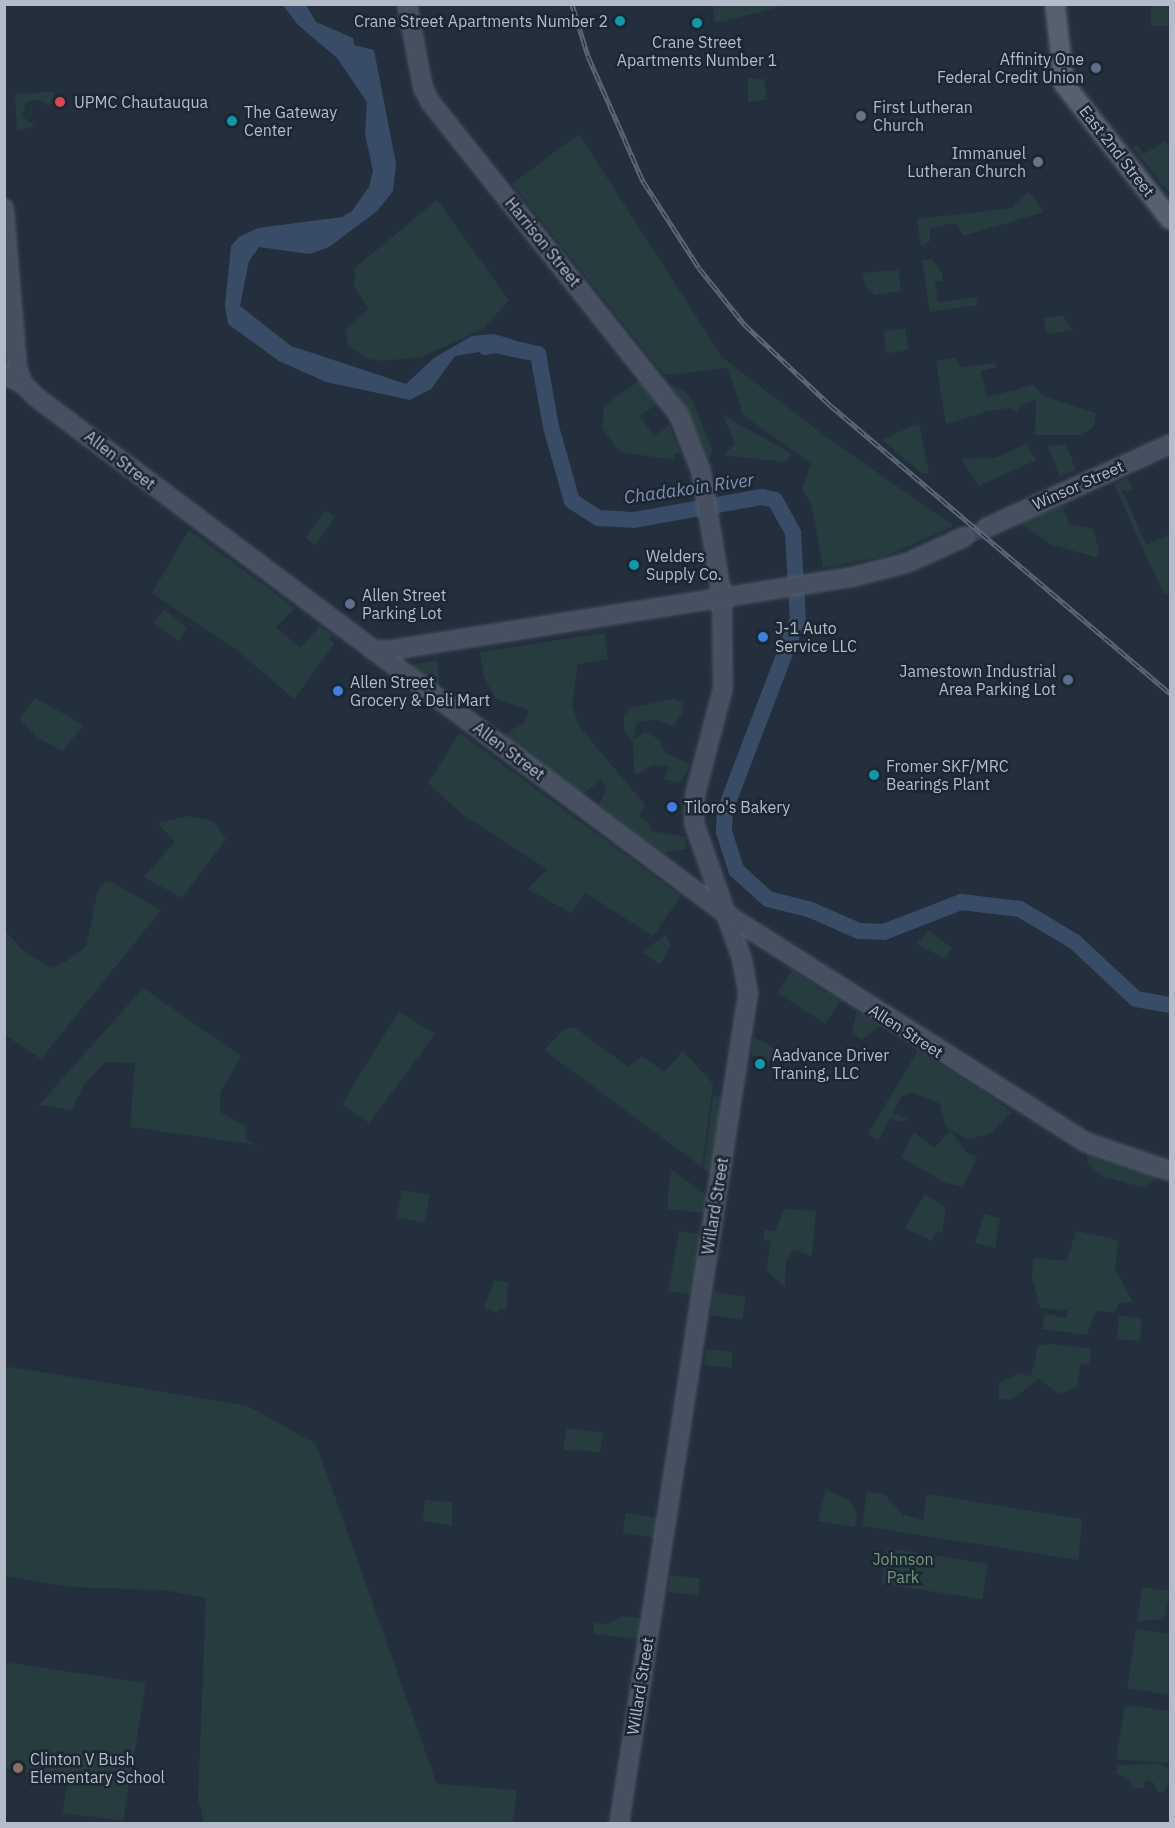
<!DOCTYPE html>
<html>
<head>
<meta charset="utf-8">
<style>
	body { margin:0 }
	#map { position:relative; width:1175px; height:1828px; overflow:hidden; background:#242f3e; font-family:"IBM Plex Sans",sans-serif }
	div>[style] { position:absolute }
	.green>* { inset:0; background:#263c3f; transform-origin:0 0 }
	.water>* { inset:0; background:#394c67 }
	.river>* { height:16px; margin:-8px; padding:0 8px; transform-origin:8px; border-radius:8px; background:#394c67 }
	.secondary-tunnel>* { height:16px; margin-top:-8px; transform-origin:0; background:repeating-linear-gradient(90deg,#3a4453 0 16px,transparent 0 24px) }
	.roads { filter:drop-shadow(0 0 2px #565f6c) drop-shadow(0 0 2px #565f6c) }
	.secondary>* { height:16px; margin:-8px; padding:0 8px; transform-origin:8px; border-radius:8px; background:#465061 }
	.primary>* { height:18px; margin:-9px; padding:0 9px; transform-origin:9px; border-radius:9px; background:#56606e }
	.rail>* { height:5px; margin-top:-2.5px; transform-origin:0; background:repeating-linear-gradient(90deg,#1d2633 0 9px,#5a6575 0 18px); box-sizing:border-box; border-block:2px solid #5a6575 }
	.dots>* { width:16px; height:16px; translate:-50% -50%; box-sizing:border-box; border:3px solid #1d2633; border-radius:50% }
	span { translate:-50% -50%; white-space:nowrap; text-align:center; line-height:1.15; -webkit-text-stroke:5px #1d2633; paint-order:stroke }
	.poi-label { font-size:16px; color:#b4bcc9 }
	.right { translate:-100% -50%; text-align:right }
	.left { translate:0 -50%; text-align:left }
	.street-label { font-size:16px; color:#b4bcc9 }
	.park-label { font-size:16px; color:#6b9a76 }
	.water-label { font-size:18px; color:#7c92b1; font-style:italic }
	.frame { position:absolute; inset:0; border:6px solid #b4bcc9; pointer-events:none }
</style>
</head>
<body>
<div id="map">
	<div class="green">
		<div style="clip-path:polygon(713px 5px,713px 4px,787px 5px,720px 22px,714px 21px)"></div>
		<div style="left:1151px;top:5px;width:19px;height:21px"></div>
		<div style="clip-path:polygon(748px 78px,764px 79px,767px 99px,748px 102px)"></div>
		<div style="clip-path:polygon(63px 91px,54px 93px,55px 103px,48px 105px,37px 99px,26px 102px,22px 116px,35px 126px,17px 131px,15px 94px)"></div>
		<div style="clip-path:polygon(579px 134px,722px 357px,822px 434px,954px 526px,886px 556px,823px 568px,812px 506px,802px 489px,811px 463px,743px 415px,728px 368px,667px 375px,662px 372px,512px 184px)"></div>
		<div style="clip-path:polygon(1166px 141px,1170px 150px,1170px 194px,1133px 148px,1137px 145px,1144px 154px)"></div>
		<div style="clip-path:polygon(1029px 192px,1044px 212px,963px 236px,956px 223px,930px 228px,930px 241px,921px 246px,917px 219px,1012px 208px)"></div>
		<div style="clip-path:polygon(437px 200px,509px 300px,483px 329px,421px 357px,381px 361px,365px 358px,349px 346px,345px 330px,369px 309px,354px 287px,355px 268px)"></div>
		<div style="clip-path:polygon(932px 259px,942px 273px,943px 281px,935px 282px,938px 302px,977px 297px,978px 305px,930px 312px,922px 260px)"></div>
		<div style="clip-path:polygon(898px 270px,901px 291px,873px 295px,872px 290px,866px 288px,862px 273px)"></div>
		<div style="clip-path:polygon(1062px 315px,1073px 330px,1047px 334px,1043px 318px)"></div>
		<div style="left:905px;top:328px;width:22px;height:22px;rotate:80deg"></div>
		<div style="clip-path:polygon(955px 358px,962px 367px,995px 363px,996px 367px,981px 371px,987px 397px,1033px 385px,1045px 397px,1096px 413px,1094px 427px,1080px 435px,1035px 435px,1036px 400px,1022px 404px,1017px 412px,1009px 408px,989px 411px,946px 424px,936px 361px)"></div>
		<div style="clip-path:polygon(640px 380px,657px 404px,640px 416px,654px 436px,669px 425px,680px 452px,674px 454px,674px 460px,620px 452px,602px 428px,604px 406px)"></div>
		<div style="clip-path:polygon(671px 385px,686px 392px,693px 402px,712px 449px,709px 460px,691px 418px)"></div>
		<div style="clip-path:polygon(723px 415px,792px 454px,788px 459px,784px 462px,724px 455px,735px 444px)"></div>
		<div style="clip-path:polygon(919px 423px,929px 474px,921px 473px,882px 440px)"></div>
		<div style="clip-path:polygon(1027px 444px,1036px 460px,979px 486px,961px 459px,995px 458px)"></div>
		<div style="clip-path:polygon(1066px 444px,1076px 470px,1060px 477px,1048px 446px)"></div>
		<div style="clip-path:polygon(1127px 478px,1134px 489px,1127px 492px,1121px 488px,1146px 545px,1170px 534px,1170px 594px,1163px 593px,1114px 484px)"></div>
		<div style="clip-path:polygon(1062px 505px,1069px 524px,1093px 529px,1099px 550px,1096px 557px,1052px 545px,1020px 523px)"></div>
		<div style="left:325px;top:510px;width:12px;height:34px;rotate:35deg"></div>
		<div style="clip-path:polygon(189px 530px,295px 608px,276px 627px,300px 648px,320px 626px,333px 635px,328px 639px,335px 643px,294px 699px,238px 651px,152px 593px)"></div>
		<div style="clip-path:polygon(164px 609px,187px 628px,179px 642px,154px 623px)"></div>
		<div style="clip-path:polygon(604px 633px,608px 659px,578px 664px,572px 705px,579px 726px,645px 805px,639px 816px,650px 823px,651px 831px,686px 837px,686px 849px,663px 853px,599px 805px,607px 787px,600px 780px,582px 795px,503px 735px,524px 723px,529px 710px,496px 699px,484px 677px,480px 652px)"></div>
		<div style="clip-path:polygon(437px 660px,440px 688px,410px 665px)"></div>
		<div style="clip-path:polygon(35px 698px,84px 725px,62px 751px,38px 738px,19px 719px)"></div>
		<div style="clip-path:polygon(672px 699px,682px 702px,683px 711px,674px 726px,658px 720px,642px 721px,636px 724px,633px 740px,645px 732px,660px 740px,665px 753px,690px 764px,681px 783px,664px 779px,669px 766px,652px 765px,639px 774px,634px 773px,633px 742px,624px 732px,624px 715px,630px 708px)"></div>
		<div style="clip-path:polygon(460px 733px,681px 896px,653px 936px,586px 893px,571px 913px,528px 889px,547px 869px,463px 815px,428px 783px)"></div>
		<div style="clip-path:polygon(188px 816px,213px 821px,226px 839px,182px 898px,144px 877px,175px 842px,157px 823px)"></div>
		<div style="clip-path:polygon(109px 881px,161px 910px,41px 1059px,5px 1035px,5px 931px,26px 953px,51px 968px,67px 961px,86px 947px,96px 898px,101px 885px)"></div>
		<div style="clip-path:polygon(928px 930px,952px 948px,945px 959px,917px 944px)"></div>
		<div style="clip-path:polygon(665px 935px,671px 945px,660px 964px,642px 952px)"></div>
		<div style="left:792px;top:970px;width:57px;height:27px;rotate:33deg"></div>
		<div style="clip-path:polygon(143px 988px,241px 1056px,220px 1093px,220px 1112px,245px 1126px,247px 1140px,258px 1145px,130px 1127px,135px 1063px,105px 1062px,83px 1086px,72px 1110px,39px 1105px)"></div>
		<div style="clip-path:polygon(399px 1011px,435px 1034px,369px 1123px,342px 1104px)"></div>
		<div style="clip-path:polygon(857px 1011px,880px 1026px,861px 1040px,852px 1031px)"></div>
		<div style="clip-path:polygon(574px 1027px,628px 1067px,642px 1056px,664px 1072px,683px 1051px,713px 1084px,702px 1167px,544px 1050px,563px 1030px)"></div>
		<div style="clip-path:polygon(754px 1037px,781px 1052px,773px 1065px,751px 1054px)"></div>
		<div style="clip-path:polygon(918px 1050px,984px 1092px,1012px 1112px,990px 1134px,968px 1139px,946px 1127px,939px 1103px,912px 1092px,901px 1097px,893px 1113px,907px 1119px,904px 1122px,890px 1119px,878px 1141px,868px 1134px)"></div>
		<div style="clip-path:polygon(713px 1096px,722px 1097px,711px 1174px,704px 1169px)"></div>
		<div style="clip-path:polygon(951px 1131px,966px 1152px,977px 1157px,963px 1187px,943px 1182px,902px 1157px,914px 1132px,934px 1148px)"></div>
		<div style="clip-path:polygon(1086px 1148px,1160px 1176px,1145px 1188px,1104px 1177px,1088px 1165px)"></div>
		<div style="clip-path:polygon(671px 1169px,707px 1196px,706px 1213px,667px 1209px)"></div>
		<div style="left:402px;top:1190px;width:28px;height:28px;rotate:10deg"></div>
		<div style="clip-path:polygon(925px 1194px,946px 1207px,942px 1233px,936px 1232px,932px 1241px,905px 1228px)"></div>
		<div style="clip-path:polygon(784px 1209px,816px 1211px,812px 1256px,794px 1250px,786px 1261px,785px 1287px,767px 1271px,770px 1242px,763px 1239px,765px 1230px,775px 1231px)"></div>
		<div style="clip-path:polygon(984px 1214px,1000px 1218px,995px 1248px,975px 1243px)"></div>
		<div style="clip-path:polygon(679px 1231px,701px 1235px,693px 1294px,668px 1292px)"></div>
		<div style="clip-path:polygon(1076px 1231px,1118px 1240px,1115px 1268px,1133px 1302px,1119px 1303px,1115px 1312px,1096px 1311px,1087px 1335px,1042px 1329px,1045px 1314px,1067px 1318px,1067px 1310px,1040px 1308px,1032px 1279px,1033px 1258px,1067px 1261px)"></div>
		<div style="clip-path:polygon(494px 1280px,508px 1282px,506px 1310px,499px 1309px,498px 1313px,484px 1308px)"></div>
		<div style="left:714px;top:1292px;width:32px;height:23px;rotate:9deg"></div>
		<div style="left:1119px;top:1316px;width:23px;height:23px;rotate:5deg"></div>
		<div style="clip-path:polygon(1054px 1344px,1091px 1349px,1089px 1364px,1081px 1363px,1077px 1387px,1059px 1394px,1038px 1379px,1012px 1400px,999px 1399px,999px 1383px,1021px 1373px,1031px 1377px,1038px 1345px)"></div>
		<div style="left:706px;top:1349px;width:27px;height:16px;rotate:6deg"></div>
		<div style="clip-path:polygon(4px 1366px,248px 1406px,316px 1444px,437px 1784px,517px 1790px,513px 1823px,204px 1823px,198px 1798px,206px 1598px,165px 1590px,69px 1587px,5px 1576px)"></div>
		<div style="clip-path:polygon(567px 1428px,603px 1433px,600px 1452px,563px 1450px)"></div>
		<div style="clip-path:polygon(826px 1490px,850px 1500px,857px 1514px,855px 1527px,818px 1521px)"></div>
		<div style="clip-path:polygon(867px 1491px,884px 1494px,903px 1515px,923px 1520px,927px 1494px,1082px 1519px,1079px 1555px,1078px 1560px,862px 1526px)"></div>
		<div style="clip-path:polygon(425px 1500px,452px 1502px,452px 1526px,423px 1521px)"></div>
		<div style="left:626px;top:1513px;width:33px;height:20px;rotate:9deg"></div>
		<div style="left:887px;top:1548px;width:102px;height:36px;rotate:9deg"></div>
		<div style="left:670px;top:1575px;width:30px;height:17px;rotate:6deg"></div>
		<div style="clip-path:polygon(1142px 1587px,1170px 1591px,1164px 1619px,1137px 1621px)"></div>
		<div style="clip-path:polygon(623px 1616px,644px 1619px,640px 1639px,594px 1634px,594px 1622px,607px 1624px)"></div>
		<div style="clip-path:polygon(1136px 1629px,1170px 1634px,1170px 1695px,1127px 1688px)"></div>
		<div style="clip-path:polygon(4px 1662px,146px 1683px,123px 1821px,62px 1813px,68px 1779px,5px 1769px)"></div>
		<div style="clip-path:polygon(1125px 1705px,1170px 1711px,1170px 1763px,1116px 1759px)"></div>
		<div style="clip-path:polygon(1161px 1764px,1170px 1771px,1170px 1783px,1162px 1793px,1157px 1791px,1153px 1782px,1146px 1780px,1143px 1789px,1132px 1787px,1128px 1778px,1116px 1774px,1117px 1765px)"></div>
	</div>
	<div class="water">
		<div style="clip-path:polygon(283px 5px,306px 5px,316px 22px,353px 38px,354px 45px,374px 50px,396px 164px,393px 191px,377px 211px,329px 247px,310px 254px,259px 247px,249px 261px,240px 306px,291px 346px,406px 384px,434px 358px,472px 336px,494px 334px,527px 344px,455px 356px,431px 389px,410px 400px,326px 382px,279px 361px,228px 324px,225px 306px,231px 246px,239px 237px,258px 228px,342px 217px,352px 211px,369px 187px,373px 171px,365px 134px,367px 102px,337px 58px,298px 25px)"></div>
	</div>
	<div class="river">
		<div style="left:485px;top:347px;width:10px;rotate:-11deg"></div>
		<div style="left:495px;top:345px;width:44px;rotate:11.8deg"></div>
		<div style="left:538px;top:354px;width:74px;rotate:79.9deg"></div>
		<div style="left:551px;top:427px;width:77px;rotate:74.2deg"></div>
		<div style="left:572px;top:501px;width:31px;rotate:33deg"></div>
		<div style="left:598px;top:518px;width:36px;rotate:3deg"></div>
		<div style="left:634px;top:520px;width:130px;rotate:-10.2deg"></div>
		<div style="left:762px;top:497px;width:13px;rotate:13deg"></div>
		<div style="left:775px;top:500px;width:38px;rotate:61deg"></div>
		<div style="left:793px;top:533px;width:86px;rotate:86.7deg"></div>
		<div style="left:798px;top:619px;width:204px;rotate:110.9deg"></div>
		<div style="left:725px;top:810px;width:22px;rotate:93deg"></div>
		<div style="left:724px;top:832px;width:40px;rotate:72deg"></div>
		<div style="left:736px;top:870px;width:43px;rotate:42.2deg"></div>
		<div style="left:768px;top:899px;width:44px;rotate:14.3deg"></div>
		<div style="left:811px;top:910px;width:52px;rotate:23.6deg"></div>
		<div style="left:859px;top:931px;width:25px;rotate:2deg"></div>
		<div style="left:884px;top:932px;width:83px;rotate:-21.3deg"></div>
		<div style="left:961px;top:902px;width:59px;rotate:6.8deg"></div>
		<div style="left:1020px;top:909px;width:64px;rotate:31deg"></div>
		<div style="left:1075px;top:942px;width:83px;rotate:43.1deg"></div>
		<div style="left:1136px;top:999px;width:35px;rotate:10deg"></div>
	</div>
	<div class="secondary-tunnel">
		<div style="left:964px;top:537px;width:24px;rotate:-22deg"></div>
	</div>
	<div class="roads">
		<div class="secondary">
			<div style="left:407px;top:4px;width:86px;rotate:79.2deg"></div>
			<div style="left:423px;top:88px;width:17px;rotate:62deg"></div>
			<div style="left:431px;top:103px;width:399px;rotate:51.5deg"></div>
			<div style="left:679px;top:415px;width:60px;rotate:68.6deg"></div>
			<div style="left:701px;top:471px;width:128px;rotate:80.5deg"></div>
			<div style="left:722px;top:597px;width:91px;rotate:89.4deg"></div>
			<div style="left:723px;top:688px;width:111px;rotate:104.7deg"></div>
			<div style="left:695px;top:795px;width:28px;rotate:92deg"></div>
			<div style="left:694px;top:823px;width:144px;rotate:70.6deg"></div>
			<div style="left:742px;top:959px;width:36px;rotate:80deg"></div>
			<div style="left:748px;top:994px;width:840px;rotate:98.83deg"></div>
			<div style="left:4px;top:208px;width:160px;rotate:85.3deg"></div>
			<div style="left:17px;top:367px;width:18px;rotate:71deg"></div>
			<div style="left:23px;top:384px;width:18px;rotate:45deg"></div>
			<div style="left:36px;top:397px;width:862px;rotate:36.84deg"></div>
			<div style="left:726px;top:914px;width:425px;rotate:32.4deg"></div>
			<div style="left:1085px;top:1142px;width:90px;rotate:18.8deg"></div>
			<div style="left:4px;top:374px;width:21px;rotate:28deg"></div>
			<div style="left:986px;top:528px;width:202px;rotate:-24.5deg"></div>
			<div style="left:373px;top:650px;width:18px"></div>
			<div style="left:391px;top:650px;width:463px;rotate:-9deg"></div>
			<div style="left:848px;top:578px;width:61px;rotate:-14.3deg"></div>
			<div style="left:907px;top:563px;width:63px;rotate:-24.5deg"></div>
		</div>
		<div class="primary">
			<div style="left:1055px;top:4px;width:81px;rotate:83.6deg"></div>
			<div style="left:1064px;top:84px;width:172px;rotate:51.9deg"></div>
		</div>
	</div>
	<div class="rail">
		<div style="left:572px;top:4px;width:54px;rotate:72.9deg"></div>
		<div style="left:588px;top:56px;width:137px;rotate:66.3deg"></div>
		<div style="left:643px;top:181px;width:103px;rotate:57.2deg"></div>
		<div style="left:699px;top:268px;width:72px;rotate:51.2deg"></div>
		<div style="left:744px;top:324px;width:118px;rotate:43.3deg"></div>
		<div style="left:830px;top:405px;width:446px;rotate:40.3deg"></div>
	</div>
	<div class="dots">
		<div style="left:620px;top:21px;background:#0f9aa8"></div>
		<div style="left:697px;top:23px;background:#0f9aa8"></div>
		<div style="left:1096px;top:68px;background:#5c6f8a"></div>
		<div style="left:60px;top:102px;background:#e0444e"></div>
		<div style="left:861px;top:116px;background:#6b7280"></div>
		<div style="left:232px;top:121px;background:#0f9aa8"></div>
		<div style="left:1038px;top:162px;background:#6b7280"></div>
		<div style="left:634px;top:565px;background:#0f9aa8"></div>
		<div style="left:350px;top:604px;background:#5c6f8a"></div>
		<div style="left:763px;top:637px;background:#3f7fe0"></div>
		<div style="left:1068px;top:680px;background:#5c6f8a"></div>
		<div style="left:338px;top:691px;background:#3f7fe0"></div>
		<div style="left:874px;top:775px;background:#0f9aa8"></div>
		<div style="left:672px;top:807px;background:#3f7fe0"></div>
		<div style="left:760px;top:1064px;background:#0f9aa8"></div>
		<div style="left:18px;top:1768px;background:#8d6e63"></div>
	</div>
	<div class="poi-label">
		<span class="right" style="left:608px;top:21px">Crane Street Apartments Number 2</span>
		<span style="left:697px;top:51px">Crane Street<br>Apartments Number 1</span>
		<span class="right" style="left:1084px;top:68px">Affinity One<br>Federal Credit Union</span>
		<span class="left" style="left:74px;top:102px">UPMC Chautauqua</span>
		<span class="left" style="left:873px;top:116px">First Lutheran<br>Church</span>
		<span class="left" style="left:244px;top:121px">The Gateway<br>Center</span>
		<span class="right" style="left:1026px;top:162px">Immanuel<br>Lutheran Church</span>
		<span class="left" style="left:646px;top:565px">Welders<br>Supply Co.</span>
		<span class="left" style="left:362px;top:604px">Allen Street<br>Parking Lot</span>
		<span class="left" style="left:775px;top:637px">J-1 Auto<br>Service LLC</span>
		<span class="right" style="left:1056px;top:680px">Jamestown Industrial<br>Area Parking Lot</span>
		<span class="left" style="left:350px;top:691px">Allen Street<br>Grocery &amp; Deli Mart</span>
		<span class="left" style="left:886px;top:775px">Fromer SKF/MRC<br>Bearings Plant</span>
		<span class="left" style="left:684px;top:807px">Tiloro's Bakery</span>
		<span class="left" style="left:772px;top:1064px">Aadvance Driver<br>Traning, LLC</span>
		<span class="left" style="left:30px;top:1768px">Clinton V Bush<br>Elementary School</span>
	</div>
	<div class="street-label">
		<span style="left:1117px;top:151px;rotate:52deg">East 2nd Street</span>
		<span style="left:543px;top:242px;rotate:51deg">Harrison Street</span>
		<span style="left:120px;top:460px;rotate:38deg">Allen Street</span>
		<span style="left:1078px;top:485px;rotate:-24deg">Winsor Street</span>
		<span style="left:509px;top:751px;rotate:37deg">Allen Street</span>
		<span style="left:906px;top:1031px;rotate:33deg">Allen Street</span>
		<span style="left:715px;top:1206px;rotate:-81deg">Willard Street</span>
		<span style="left:640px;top:1686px;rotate:-81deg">Willard Street</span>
	</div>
	<div class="park-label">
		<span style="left:903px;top:1568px">Johnson<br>Park</span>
	</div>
	<div class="water-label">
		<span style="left:689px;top:489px;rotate:-8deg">Chadakoin River</span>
	</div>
	<div class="frame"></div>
</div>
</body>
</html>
